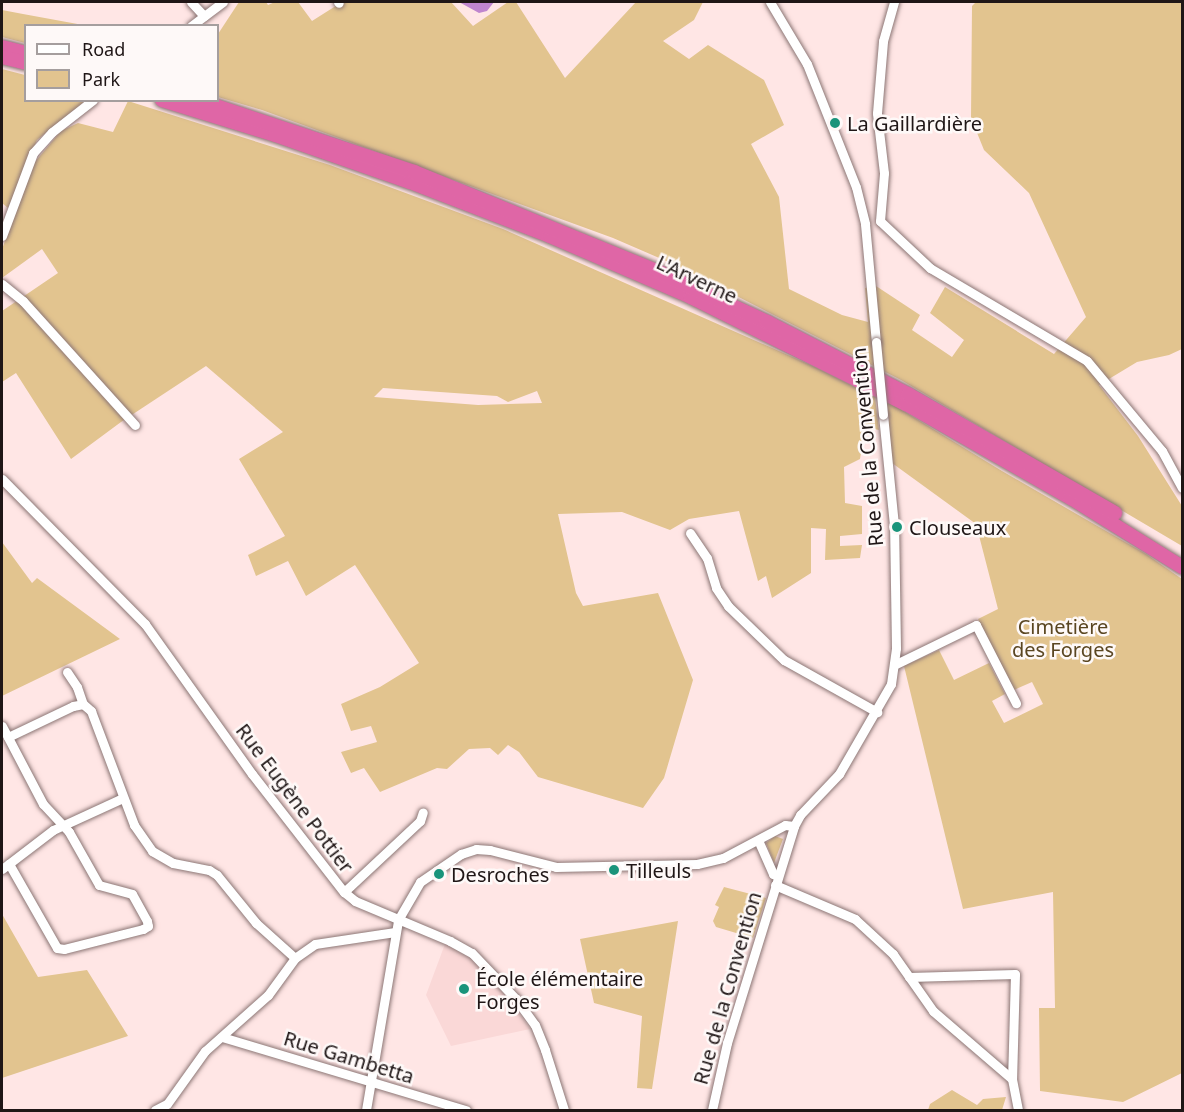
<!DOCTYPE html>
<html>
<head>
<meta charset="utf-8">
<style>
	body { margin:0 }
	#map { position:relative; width:1184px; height:1112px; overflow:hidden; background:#ffe6e5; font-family:"Noto Sans",sans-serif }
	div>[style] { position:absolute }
	.built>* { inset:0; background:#fad8d7 }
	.green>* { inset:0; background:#e2c48f }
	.water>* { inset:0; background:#bf85ce }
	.roads { filter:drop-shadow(0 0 2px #8c7675) drop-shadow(0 0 2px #8c7675) }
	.minor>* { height:9px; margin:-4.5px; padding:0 4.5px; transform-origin:4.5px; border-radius:4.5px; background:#fff }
	.highway>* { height:14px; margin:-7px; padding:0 7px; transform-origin:7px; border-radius:7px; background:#df66a6 }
	.bridges { filter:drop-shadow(0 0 2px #8c7675) drop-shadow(0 0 2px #8c7675) }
	.minor-bridge>* { height:9px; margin:-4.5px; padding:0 4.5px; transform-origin:4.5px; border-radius:4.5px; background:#fff }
	.dots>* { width:16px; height:16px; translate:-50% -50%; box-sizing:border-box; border:3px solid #fef9f8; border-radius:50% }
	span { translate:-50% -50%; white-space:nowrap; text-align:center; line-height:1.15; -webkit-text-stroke:5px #fef9f8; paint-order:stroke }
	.poi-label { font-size:20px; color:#1f1616 }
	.left { translate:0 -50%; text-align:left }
	.street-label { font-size:20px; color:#1f1616 }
	.park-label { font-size:20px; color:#5a4621 }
	.frame { position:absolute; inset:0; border:3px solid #1f1616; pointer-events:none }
	.legend { position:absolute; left:24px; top:24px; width:195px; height:78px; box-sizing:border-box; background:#fef9f8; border:2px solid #a59e9e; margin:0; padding:8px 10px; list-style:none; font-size:18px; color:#1f1616 }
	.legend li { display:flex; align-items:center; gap:12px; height:30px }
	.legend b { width:30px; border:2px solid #a59e9e }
</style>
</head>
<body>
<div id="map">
	<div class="built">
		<div style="clip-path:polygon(445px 944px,470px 958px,512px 1003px,530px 1029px,451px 1046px,426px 995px)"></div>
	</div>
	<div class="green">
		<div style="clip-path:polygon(239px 2px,266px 2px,268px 5px,275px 2px,298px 2px,312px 21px,342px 2px,451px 2px,473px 26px,508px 2px,516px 2px,565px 78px,636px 2px,703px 2px,694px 20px,663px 41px,689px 59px,708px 45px,764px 80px,784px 125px,751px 144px,779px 197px,789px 289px,842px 315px,868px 322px,865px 288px,876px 286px,920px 315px,912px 330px,952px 357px,964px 340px,930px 313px,945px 287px,1054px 354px,1086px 317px,1029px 193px,984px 150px,971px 118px,972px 6px,976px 2px,1182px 2px,1182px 349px,1169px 355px,1137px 362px,1099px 385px,1138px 436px,1182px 506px,1182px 546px,901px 380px,680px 267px,613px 238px,262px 110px,218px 97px,218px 34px)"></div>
		<div style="clip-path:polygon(2px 10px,23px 14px,83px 25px,26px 26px,25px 43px,2px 37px)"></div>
		<div style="clip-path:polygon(2px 69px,25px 75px,26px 100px,85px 101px,37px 140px,8px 208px,2px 203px)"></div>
		<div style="clip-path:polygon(evenodd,128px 101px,330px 165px,503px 229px,815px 367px,875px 397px,879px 430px,865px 427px,860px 459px,844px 467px,845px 503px,862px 506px,862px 534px,840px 536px,840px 546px,862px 545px,860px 558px,825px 560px,826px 529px,811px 528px,811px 573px,772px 598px,766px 576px,758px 581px,739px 511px,689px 519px,670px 530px,622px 512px,558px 514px,576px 593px,583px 606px,658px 593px,693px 680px,664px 778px,643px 808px,538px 777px,519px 752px,508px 745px,498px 755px,490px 748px,469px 749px,447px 769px,437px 768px,380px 792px,364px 768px,351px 773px,341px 752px,377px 742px,371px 726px,351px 731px,341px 704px,380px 687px,419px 663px,355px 565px,306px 596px,288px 561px,256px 576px,248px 555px,285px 536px,239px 459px,283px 432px,206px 366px,121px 422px,71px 459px,16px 373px,2px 382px,2px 311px,58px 273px,42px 249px,2px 278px,2px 249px,34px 163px,61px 131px,78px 123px,113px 132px,128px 101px,383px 388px,497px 396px,508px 402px,537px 391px,542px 403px,478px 405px,374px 397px,383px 388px)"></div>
		<div style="clip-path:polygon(887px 401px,1002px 471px,1146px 554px,1182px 579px,1182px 1073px,1123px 1102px,1040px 1091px,1039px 1008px,1055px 1008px,1053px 892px,963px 909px,904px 666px,939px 650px,954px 680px,989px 663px,1005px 694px,992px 701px,1004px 723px,1043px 704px,1032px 682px,1014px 690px,978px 619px,998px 609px,976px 524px,892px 463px)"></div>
		<div style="clip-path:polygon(2px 542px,32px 583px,37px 578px,120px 639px,2px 696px)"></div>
		<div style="clip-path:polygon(775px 836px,783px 839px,774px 863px,766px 843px)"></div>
		<div style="clip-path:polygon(724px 887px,766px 898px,753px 938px,716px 927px,713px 921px,719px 907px,715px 905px)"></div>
		<div style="clip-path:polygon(2px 914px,38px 977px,87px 970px,128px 1036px,2px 1078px)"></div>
		<div style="clip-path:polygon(678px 921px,652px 1089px,637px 1088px,642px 1016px,594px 1003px,580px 939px)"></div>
		<div style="clip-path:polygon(952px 1090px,977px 1105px,983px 1099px,1006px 1097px,1002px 1110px,928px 1110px,930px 1104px)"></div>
	</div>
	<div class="water">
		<div style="clip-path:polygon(459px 2px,494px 2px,487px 11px,479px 13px)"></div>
	</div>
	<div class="roads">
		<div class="minor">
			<div style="left:191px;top:2px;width:19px;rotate:47deg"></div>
			<div style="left:338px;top:2px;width:1px;rotate:45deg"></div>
			<div style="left:770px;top:2px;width:72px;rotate:59.2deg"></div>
			<div style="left:807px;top:64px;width:132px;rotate:68.3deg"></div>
			<div style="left:856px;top:187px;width:38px;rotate:76deg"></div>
			<div style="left:865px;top:224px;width:119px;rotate:84.7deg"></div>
			<div style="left:191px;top:26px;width:40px;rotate:-37deg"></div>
			<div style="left:880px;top:221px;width:69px;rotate:43.2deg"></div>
			<div style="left:930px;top:268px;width:182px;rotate:30.6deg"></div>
			<div style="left:1087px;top:361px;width:117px;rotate:50.2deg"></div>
			<div style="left:1162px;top:451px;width:42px;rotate:61.6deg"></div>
			<div style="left:880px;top:221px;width:48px;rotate:-85.2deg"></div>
			<div style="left:884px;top:173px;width:60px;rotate:-96.7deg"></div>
			<div style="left:877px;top:113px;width:72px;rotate:-85.2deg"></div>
			<div style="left:883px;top:41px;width:41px;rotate:-74.2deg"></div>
			<div style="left:2px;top:236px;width:89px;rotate:-69.5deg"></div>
			<div style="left:33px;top:153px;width:28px;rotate:-48deg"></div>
			<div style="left:52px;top:132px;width:52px;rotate:-38deg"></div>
			<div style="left:2px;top:284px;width:27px;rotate:39deg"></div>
			<div style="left:23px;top:301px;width:167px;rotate:47.9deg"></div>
			<div style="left:2px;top:479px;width:204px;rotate:45.4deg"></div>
			<div style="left:145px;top:624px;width:184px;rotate:54.5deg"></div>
			<div style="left:252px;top:774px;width:150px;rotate:52.1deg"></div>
			<div style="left:344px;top:892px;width:14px;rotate:39deg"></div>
			<div style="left:355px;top:901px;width:103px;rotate:22.8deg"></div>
			<div style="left:450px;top:941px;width:25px;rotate:29deg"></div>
			<div style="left:472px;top:953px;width:64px;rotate:46.3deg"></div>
			<div style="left:516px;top:999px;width:32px;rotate:54deg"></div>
			<div style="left:535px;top:1025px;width:27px;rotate:68deg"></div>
			<div style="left:545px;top:1050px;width:63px;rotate:72.4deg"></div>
			<div style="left:690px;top:533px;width:30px;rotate:56deg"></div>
			<div style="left:707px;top:558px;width:31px;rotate:73deg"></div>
			<div style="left:716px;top:588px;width:22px;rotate:56deg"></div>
			<div style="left:728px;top:606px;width:78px;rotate:44deg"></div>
			<div style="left:784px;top:660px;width:107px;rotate:29.2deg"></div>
			<div style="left:896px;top:664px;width:89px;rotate:-26deg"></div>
			<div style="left:976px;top:625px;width:88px;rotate:62.9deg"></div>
			<div style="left:67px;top:672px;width:18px;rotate:56deg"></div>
			<div style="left:77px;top:687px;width:18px;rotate:71deg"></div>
			<div style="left:83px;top:704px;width:11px;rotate:41deg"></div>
			<div style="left:91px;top:711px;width:122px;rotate:69.3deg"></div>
			<div style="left:134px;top:825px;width:32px;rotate:55deg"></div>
			<div style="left:152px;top:851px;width:24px;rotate:30deg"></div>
			<div style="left:173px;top:863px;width:37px;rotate:11deg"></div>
			<div style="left:209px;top:870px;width:9px;rotate:32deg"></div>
			<div style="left:217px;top:875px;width:62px;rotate:50.9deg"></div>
			<div style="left:256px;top:923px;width:52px;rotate:41.9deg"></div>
			<div style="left:2px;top:726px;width:88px;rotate:62.3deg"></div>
			<div style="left:43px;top:804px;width:38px;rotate:47deg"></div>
			<div style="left:69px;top:832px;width:61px;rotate:60.5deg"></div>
			<div style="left:99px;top:885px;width:34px;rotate:15deg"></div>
			<div style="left:132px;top:894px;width:31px;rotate:61deg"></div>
			<div style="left:147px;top:921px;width:5px;rotate:79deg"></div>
			<div style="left:148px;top:926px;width:6px;rotate:149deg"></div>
			<div style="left:143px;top:929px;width:81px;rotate:165.8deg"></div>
			<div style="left:64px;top:949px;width:7px;rotate:-172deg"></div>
			<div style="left:57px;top:948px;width:97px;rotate:-119.7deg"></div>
			<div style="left:8px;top:737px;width:72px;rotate:-25.5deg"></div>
			<div style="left:73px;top:706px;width:10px;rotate:-11deg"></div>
			<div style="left:758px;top:840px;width:37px;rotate:66deg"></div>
			<div style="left:773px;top:874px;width:5px;rotate:22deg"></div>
			<div style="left:2px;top:869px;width:64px;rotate:-37.4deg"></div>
			<div style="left:53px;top:830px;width:77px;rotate:-24.6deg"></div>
			<div style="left:775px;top:885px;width:87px;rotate:23deg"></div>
			<div style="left:855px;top:919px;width:52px;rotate:42.6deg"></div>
			<div style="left:893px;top:954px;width:70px;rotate:54.9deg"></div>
			<div style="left:933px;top:1011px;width:104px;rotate:40.7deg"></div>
			<div style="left:1012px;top:1079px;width:32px;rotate:79deg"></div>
			<div style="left:344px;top:892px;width:104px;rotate:-43.1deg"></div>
			<div style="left:420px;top:821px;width:9px;rotate:-72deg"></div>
			<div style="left:909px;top:977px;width:106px;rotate:-1.6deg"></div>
			<div style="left:1015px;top:974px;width:105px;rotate:91.6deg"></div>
			<div style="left:222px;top:1037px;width:255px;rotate:16.7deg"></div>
			<div style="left:155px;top:1110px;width:13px;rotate:-27deg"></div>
			<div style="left:167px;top:1104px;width:65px;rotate:-54.4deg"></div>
			<div style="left:205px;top:1051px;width:84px;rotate:-41.6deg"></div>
			<div style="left:268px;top:995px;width:46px;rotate:-53.9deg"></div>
			<div style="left:295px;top:958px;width:24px;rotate:-35deg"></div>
			<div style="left:315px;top:944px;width:81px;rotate:-8.5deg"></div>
			<div style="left:366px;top:1110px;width:193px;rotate:-80.4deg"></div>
			<div style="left:398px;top:920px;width:44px;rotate:-59.9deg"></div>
			<div style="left:420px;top:882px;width:50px;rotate:-34.3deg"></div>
			<div style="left:461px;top:854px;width:16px;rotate:-18deg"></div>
			<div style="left:476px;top:849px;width:14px;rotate:4deg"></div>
			<div style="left:490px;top:850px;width:68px;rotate:14.4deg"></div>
			<div style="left:556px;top:867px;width:141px;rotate:-1.2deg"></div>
			<div style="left:697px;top:864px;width:27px;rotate:-13deg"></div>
			<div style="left:723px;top:858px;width:70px;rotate:-28deg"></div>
			<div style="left:785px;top:825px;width:9px;rotate:6deg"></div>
			<div style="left:712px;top:1110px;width:69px;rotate:-77.4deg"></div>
			<div style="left:727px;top:1043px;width:227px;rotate:-72.8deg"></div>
			<div style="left:794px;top:826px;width:13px;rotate:-61deg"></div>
			<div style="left:800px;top:815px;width:57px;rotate:-46.4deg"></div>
			<div style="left:839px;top:774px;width:104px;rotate:-60deg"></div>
			<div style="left:891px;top:684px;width:36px;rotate:-82deg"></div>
			<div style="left:896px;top:648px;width:123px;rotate:-90.9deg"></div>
			<div style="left:894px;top:525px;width:111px;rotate:-95.7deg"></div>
		</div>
		<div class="highway">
			<div style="left:2px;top:47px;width:25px;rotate:14deg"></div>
			<div style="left:2px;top:57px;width:25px;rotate:14deg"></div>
			<div style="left:162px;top:100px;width:118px;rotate:17.2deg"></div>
			<div style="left:275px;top:135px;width:143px;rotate:19.2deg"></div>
			<div style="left:410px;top:182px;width:150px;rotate:21.1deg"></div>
			<div style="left:550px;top:236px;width:154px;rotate:23.4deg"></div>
			<div style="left:691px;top:297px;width:240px;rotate:26.5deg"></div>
			<div style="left:906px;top:404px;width:190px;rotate:29.7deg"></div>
			<div style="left:1071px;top:498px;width:131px;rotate:31.9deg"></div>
			<div style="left:198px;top:100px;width:228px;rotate:18.4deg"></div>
			<div style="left:414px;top:172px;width:265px;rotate:22.2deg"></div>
			<div style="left:659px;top:272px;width:119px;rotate:24.8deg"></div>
			<div style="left:767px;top:322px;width:158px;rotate:27.1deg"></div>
			<div style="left:908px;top:394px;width:239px;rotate:29.9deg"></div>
		</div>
	</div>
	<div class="bridges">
		<div class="minor-bridge">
			<div style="left:876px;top:342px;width:73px;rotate:84.5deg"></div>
		</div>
	</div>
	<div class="dots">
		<div style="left:835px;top:123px;background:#1a947b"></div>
		<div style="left:897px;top:527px;background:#1a947b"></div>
		<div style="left:614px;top:870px;background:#1a947b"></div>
		<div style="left:439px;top:874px;background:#1a947b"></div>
		<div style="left:464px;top:989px;background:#1a947b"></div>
	</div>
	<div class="poi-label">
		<span class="left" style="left:847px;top:123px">La Gaillardière</span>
		<span class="left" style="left:909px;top:527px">Clouseaux</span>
		<span class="left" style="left:626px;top:870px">Tilleuls</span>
		<span class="left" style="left:451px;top:874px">Desroches</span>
		<span class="left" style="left:476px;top:990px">École élémentaire<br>Forges</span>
	</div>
	<div class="street-label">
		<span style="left:697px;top:279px;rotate:25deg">L'Arverne</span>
		<span style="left:867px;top:447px;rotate:-95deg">Rue de la Convention</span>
		<span style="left:295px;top:798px;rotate:53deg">Rue Eugène Pottier</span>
		<span style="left:727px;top:988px;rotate:-74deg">Rue de la Convention</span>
		<span style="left:349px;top:1057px;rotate:17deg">Rue Gambetta</span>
	</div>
	<div class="park-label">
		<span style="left:1063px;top:638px">Cimetière<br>des Forges</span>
	</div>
	<div class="frame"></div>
	<ul class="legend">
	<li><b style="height:8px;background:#fff"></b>Road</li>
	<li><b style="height:16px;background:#e2c48f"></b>Park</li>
	</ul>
</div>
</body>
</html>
